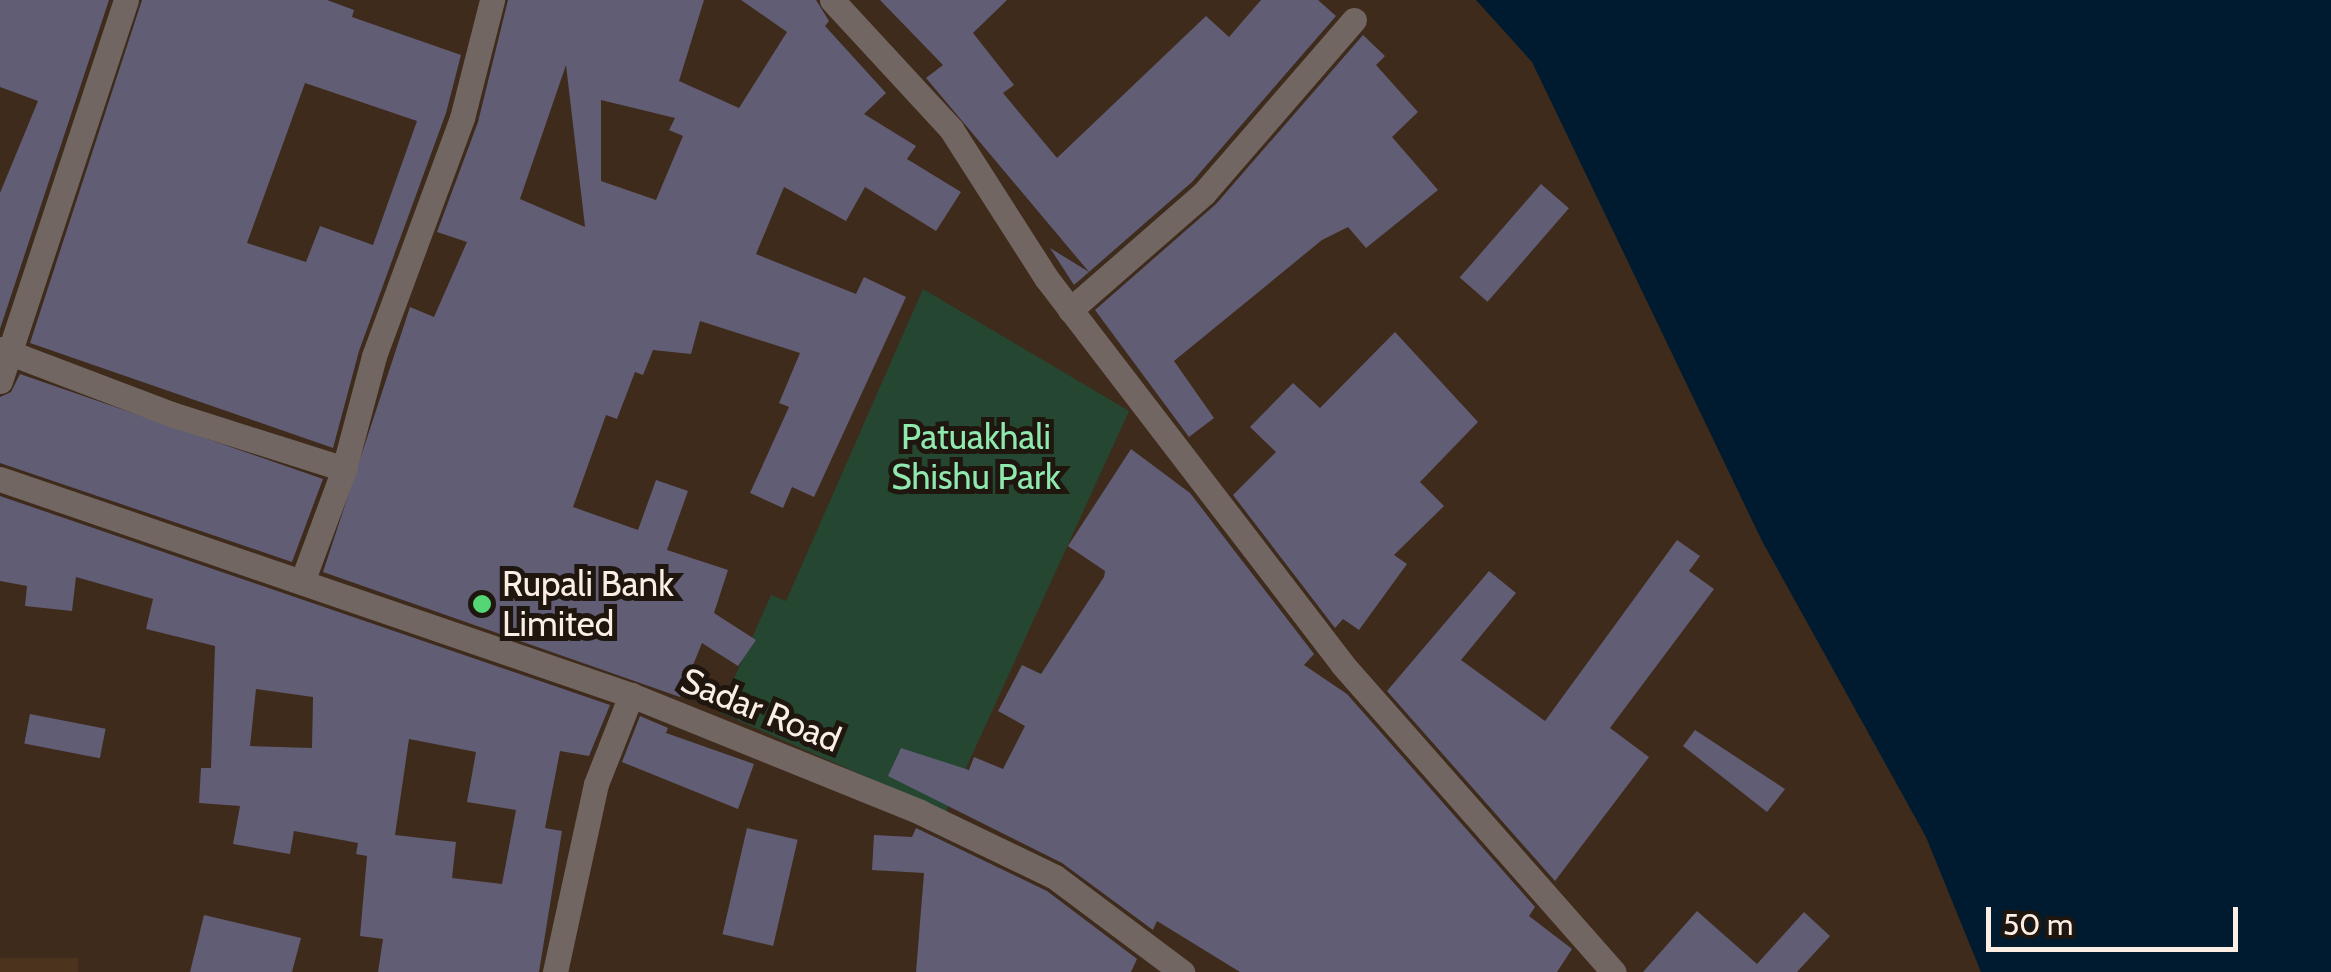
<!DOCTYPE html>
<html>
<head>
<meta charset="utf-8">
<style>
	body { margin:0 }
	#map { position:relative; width:2331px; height:972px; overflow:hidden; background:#3e2b1b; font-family:Cabin,sans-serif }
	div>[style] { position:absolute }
	.built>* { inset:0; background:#4b331d; transform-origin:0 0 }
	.green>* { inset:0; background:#254630 }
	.water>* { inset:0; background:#001b2f }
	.building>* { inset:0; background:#605d75; transform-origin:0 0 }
	.minor>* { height:25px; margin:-12.5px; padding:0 12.5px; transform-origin:12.5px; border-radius:12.5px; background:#726662 }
	.tertiary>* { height:25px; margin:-12.5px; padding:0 12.5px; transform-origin:12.5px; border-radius:12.5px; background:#726662 }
	.dots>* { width:28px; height:28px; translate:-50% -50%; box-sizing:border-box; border:5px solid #1e160f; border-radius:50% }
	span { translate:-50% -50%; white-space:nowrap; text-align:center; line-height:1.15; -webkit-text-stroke:10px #1e160f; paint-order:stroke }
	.park-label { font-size:35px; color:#8fe8ae }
	.poi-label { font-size:35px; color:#fbeee4 }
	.left { translate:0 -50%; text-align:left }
	.street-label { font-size:35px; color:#fbeee4 }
	.scale { position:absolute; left:1986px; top:907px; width:252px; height:45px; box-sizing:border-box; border:5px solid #fbeee4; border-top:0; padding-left:12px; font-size:30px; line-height:35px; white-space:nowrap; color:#fbeee4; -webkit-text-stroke:8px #1e160f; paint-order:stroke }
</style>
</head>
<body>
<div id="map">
	<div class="built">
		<div style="left:78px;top:958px;width:14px;height:78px;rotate:90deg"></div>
	</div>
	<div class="green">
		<div style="clip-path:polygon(923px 289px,1129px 411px,946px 812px,719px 712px,771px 595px,786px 601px)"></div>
	</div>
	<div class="water">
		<div style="clip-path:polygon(1476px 0,2331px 0,2331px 972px,1981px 972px,1926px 837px,1762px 541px,1532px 62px)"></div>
	</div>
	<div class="building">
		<div style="clip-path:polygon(0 0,109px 0,0 329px,0 193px,38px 101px,0 87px)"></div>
		<div style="clip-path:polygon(evenodd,142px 0,327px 0,354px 10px,352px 17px,461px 55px,446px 113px,359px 351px,333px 448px,30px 343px,142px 0,305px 83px,417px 121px,373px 245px,320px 226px,306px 262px,247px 243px,305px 83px)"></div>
		<div style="clip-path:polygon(evenodd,508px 0,704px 0,679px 81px,739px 108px,787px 32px,741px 0,816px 0,829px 21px,825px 26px,886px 93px,864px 114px,916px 146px,907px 159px,961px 192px,936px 231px,865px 187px,846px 221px,784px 187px,756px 254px,856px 294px,864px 277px,906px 297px,814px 497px,792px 487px,783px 508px,750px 493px,789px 407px,779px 403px,800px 353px,700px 321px,691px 354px,653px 350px,643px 375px,635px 372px,617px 419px,606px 415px,573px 507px,638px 530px,656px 480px,688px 491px,667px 550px,728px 570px,714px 613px,756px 640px,738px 666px,702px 643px,680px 697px,323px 572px,410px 307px,434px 317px,467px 242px,437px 232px,478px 122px,508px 0,566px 65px,584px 218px,585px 227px,520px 199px,566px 65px,508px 0,601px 100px,675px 118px,669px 130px,683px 136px,656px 200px,601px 181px,601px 100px)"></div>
		<div style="clip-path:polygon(880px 0,1007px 0,973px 33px,1014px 85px,1003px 93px,1057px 158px,1206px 16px,1229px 37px,1261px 0,1318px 0,1336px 16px,1192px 182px,1089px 272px,926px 78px,943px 65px)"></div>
		<div style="clip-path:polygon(1363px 35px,1385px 56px,1376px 65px,1418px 112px,1392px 137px,1438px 190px,1366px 248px,1348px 227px,1322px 240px,1174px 361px,1214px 418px,1189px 437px,1095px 310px,1216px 204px)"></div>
		<div style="left:1541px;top:184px;width:37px;height:124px;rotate:41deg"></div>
		<div style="clip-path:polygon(1050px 248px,1089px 272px,1074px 285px)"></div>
		<div style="clip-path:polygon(1395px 332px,1478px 422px,1420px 482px,1444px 506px,1394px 555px,1407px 564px,1359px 630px,1343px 619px,1335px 628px,1233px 495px,1276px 452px,1250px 427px,1293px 383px,1320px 408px)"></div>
		<div style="clip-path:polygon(20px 374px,323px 479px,292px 562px,0 463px,0 397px,11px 392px)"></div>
		<div style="clip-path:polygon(1131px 449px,1190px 493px,1314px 654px,1304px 665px,1347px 694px,1535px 907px,1529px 916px,1572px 949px,1557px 972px,1240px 972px,1157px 921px,1153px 930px,1062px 863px,888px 776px,901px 748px,969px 770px,974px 757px,1003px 769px,1025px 726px,998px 711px,1022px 665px,1041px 674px,1104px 577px,1105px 571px,1068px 546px)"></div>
		<div style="clip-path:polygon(evenodd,0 496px,610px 705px,589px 756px,560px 751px,545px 828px,562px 831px,539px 972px,378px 972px,383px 939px,360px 936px,367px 856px,356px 854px,358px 843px,294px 831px,290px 854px,233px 844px,240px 806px,199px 803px,201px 768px,211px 768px,215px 646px,146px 629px,153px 599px,76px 577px,72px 611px,25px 606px,27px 586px,0 581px,0 496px,256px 689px,313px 697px,312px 748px,250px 746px,256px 689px,0 496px,409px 739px,476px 752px,467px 802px,516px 810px,502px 884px,452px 878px,456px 842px,395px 835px,409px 739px)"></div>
		<div style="clip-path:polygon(1677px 540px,1700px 556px,1689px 571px,1714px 589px,1610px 728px,1649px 757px,1555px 881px,1387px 691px,1489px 571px,1516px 593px,1461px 660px,1545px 721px)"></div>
		<div style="left:30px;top:714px;width:77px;height:30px;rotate:11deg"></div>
		<div style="clip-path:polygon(640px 716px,668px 728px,666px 733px,754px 764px,738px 809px,622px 762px)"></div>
		<div style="clip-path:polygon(1695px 730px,1785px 789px,1767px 812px,1683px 746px)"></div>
		<div style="left:747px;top:828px;width:52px;height:109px;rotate:13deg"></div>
		<div style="clip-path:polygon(916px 828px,1047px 891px,1137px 959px,1131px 972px,916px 972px,924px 873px,872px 870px,874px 835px,912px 837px)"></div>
		<div style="clip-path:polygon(1697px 911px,1757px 964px,1804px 912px,1830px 936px,1797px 972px,1643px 972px)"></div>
		<div style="clip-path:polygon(204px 915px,301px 938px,292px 972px,190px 972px)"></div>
	</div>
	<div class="minor">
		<div style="left:832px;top:0;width:176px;rotate:47.3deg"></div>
		<div style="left:951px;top:129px;width:178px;rotate:57.4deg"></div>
		<div style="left:1047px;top:279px;width:485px;rotate:52.5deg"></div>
		<div style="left:1342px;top:664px;width:411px;rotate:48.6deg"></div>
		<div style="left:1070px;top:310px;width:178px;rotate:-41.1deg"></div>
		<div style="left:1204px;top:193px;width:229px;rotate:-49.1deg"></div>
		<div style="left:0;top:349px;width:183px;rotate:20.8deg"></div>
		<div style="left:171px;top:414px;width:182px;rotate:17.6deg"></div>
		<div style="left:0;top:381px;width:401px;rotate:-71.7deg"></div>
		<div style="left:302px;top:582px;width:121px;rotate:-69.6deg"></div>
		<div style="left:344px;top:469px;width:117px;rotate:-75.1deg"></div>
		<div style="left:374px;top:356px;width:254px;rotate:-69.7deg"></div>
		<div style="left:462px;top:118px;width:122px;rotate:-75.7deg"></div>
		<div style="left:555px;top:972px;width:192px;rotate:-77.7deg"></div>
		<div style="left:596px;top:784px;width:96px;rotate:-68.5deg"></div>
	</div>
	<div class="tertiary">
		<div style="left:0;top:479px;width:667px;rotate:18.9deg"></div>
		<div style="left:631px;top:695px;width:312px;rotate:22deg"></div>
		<div style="left:920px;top:812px;width:150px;rotate:25.7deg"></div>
		<div style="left:1055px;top:877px;width:159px;rotate:36.8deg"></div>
	</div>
	<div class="dots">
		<div style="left:482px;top:604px;background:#53d673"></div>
	</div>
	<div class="park-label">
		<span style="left:976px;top:457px">Patuakhali<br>Shishu Park</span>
	</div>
	<div class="poi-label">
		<span class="left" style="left:502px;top:604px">Rupali Bank<br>Limited</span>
	</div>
	<div class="street-label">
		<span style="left:761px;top:710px;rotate:22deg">Sadar Road</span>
	</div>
	<div class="scale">50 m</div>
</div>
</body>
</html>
